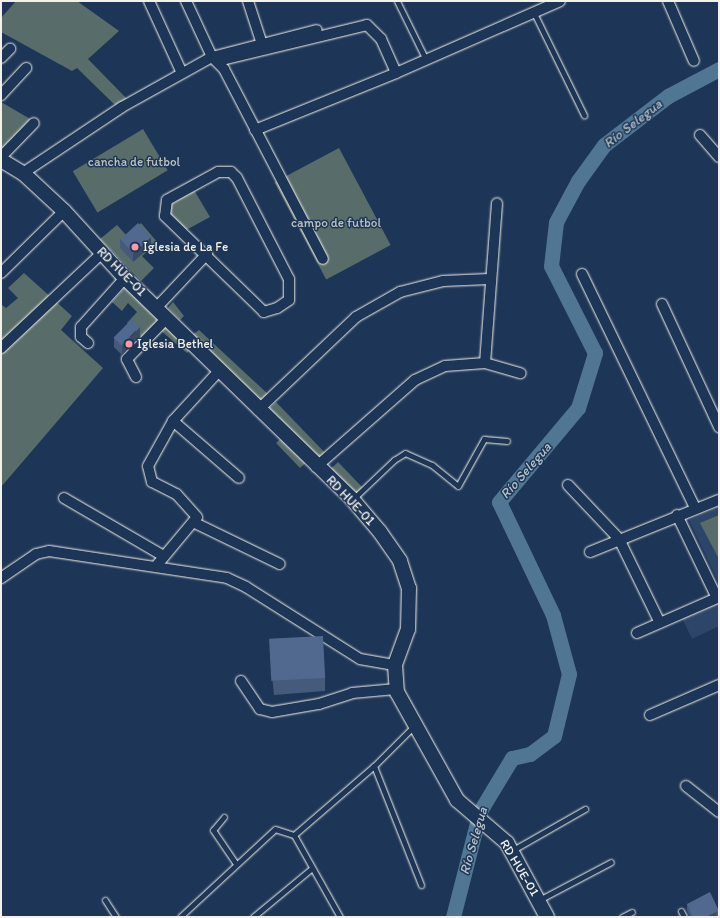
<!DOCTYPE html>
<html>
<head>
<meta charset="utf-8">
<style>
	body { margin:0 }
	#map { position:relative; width:720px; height:918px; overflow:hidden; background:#1d3557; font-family:Itim,sans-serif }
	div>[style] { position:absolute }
	.built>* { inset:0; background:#2d4568 }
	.green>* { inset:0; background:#586d69; transform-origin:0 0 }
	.river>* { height:15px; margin:-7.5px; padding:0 7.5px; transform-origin:7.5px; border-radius:7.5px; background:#517694 }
	.roads { filter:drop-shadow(0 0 1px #f4f1e8) drop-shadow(0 0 1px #f4f1e8) }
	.lane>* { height:5px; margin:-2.5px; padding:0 2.5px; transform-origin:2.5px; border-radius:2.5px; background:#1d3557 }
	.street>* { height:10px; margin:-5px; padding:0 5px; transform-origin:5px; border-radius:5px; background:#1d3557 }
	.secondary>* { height:14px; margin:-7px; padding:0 7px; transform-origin:7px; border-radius:7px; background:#1d3557 }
	.wall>* { inset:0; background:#465a7b }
	.shaded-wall>* { inset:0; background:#394a64 }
	.building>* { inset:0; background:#51698f; transform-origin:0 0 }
	.dots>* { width:11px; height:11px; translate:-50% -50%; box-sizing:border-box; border:2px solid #1d3557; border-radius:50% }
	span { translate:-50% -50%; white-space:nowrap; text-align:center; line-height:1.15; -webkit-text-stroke:3px #1d3557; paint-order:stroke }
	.park-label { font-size:13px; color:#bdc3bc }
	.poi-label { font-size:13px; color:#f4f1e8 }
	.left { translate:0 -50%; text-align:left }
	.street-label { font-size:13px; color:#f4f1e8 }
	.water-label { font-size:14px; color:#b3c0c6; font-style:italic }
	.frame { position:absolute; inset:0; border:2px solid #f4f1e8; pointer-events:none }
</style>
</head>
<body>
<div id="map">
	<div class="built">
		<div style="clip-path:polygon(719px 507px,719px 583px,689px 520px)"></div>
		<div style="clip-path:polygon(719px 600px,719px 626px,692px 639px,682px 618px)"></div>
	</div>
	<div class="green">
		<div style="clip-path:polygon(16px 1px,77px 1px,119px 31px,88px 59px,127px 99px,116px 106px,77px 68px,72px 71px,1px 32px,1px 18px)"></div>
		<div style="clip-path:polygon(1px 102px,32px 120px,1px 155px)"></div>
		<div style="left:143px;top:129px;width:48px;height:82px;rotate:59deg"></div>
		<div style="left:339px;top:148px;width:110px;height:73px;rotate:62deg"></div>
		<div style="clip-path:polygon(194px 190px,210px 217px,186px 230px,169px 213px,169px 206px)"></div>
		<div style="clip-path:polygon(141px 223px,158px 243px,142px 256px,154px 268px,141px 281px,100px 239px,117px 225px,127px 236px)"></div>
		<div style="clip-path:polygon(24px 273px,72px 316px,61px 330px,103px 368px,1px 487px,1px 304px,6px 308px,18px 298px,8px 288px)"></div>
		<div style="clip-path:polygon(126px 286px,164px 320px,145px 340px,127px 323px,137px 312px,128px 303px,122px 311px,112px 302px)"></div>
		<div style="clip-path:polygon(173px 302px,184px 316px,180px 320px,168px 308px)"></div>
		<div style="clip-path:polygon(166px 324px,192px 348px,187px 353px,160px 330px)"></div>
		<div style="clip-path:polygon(199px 330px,269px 395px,262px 402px,192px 335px)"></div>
		<div style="left:276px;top:402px;width:76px;height:13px;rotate:46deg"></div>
		<div style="clip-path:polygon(284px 436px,309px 460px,300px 468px,276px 443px)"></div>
		<div style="left:338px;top:462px;width:36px;height:11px;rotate:46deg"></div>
		<div style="clip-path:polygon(719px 515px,719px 559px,700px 523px)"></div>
	</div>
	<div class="river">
		<div style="left:453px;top:917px;width:109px;rotate:-75.7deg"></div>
		<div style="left:480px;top:811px;width:62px;rotate:-58.9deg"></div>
		<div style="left:512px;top:758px;width:18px;rotate:-13deg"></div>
		<div style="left:530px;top:754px;width:30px;rotate:-37deg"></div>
		<div style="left:554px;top:736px;width:64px;rotate:-76.4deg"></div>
		<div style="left:569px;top:674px;width:61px;rotate:-105.2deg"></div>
		<div style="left:553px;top:615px;width:125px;rotate:-115.5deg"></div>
		<div style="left:499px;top:502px;width:123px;rotate:-50deg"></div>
		<div style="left:578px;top:408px;width:58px;rotate:-72.8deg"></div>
		<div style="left:595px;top:353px;width:97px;rotate:-116.8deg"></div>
		<div style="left:551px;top:266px;width:44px;rotate:-83.5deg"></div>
		<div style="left:556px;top:222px;width:47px;rotate:-61.8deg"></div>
		<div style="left:578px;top:181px;width:44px;rotate:-54.2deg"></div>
		<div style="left:604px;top:145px;width:81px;rotate:-37.4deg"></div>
		<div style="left:668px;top:96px;width:58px;rotate:-27.9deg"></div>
	</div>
	<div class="roads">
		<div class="lane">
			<div style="left:397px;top:1px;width:66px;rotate:63.8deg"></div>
			<div style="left:534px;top:13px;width:114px;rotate:63.9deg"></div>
			<div style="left:353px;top:499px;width:57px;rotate:-43.6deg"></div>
			<div style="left:394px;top:460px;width:13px;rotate:-32deg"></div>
			<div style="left:405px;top:453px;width:30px;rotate:24deg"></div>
			<div style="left:432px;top:465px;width:33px;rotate:39deg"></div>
			<div style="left:458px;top:486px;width:54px;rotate:-61deg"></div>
			<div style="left:484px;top:439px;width:23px;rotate:5deg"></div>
			<div style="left:374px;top:766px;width:128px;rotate:68.4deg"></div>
			<div style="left:224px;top:817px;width:17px;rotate:130deg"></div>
			<div style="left:213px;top:830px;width:41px;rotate:55.9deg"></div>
			<div style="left:513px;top:850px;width:83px;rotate:-29.7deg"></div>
			<div style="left:105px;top:900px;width:20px;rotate:57deg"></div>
			<div style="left:539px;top:900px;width:81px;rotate:-27.8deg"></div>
			<div style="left:681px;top:911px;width:7px;rotate:63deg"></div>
			<div style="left:180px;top:917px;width:129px;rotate:-42.8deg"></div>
			<div style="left:275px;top:829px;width:20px;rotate:18deg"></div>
			<div style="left:253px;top:917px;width:75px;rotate:-39.6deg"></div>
			<div style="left:340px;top:917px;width:94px;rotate:-119.3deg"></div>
			<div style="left:294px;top:835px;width:106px;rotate:-40.8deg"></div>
			<div style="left:374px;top:766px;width:57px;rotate:-45deg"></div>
			<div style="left:622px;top:917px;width:11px;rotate:-27deg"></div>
		</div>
		<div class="street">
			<div style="left:149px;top:1px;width:79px;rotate:65.4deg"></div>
			<div style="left:186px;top:1px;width:62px;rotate:65.1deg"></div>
			<div style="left:212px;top:57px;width:17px;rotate:45deg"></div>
			<div style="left:224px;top:69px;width:214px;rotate:62.5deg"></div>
			<div style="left:248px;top:1px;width:42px;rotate:72deg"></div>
			<div style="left:668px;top:1px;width:65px;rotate:66.6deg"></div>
			<div style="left:1px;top:58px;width:13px;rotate:-45deg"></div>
			<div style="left:218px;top:61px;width:153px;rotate:-13.6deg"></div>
			<div style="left:367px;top:25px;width:20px;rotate:45deg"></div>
			<div style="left:381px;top:39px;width:37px;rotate:66deg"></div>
			<div style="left:396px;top:73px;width:179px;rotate:-23.7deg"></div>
			<div style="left:1px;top:95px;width:37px;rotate:-47deg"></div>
			<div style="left:255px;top:130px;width:152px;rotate:-22deg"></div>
			<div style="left:700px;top:135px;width:29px;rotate:49deg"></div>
			<div style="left:1px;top:157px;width:47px;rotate:-45.9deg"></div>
			<div style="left:218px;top:172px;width:13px"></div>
			<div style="left:231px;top:172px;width:8px;rotate:45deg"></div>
			<div style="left:237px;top:178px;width:114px;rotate:62.8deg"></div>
			<div style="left:289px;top:279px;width:21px;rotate:90deg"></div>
			<div style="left:289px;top:300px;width:14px;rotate:146deg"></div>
			<div style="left:277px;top:308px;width:14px;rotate:163deg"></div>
			<div style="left:264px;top:312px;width:138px;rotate:-135.9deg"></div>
			<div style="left:165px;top:216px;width:16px;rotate:-83deg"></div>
			<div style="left:167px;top:200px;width:58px;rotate:-28.8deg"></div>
			<div style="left:23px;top:173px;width:119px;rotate:-33.7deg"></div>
			<div style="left:122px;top:107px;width:103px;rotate:-29.1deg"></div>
			<div style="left:212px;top:57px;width:108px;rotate:-14.4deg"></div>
			<div style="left:1px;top:273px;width:88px;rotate:-44.5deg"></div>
			<div style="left:582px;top:274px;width:260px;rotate:64.2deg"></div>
			<div style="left:662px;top:304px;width:136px;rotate:65.1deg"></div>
			<div style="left:157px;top:307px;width:73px;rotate:-46.7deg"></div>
			<div style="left:88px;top:343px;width:9px;rotate:-139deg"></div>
			<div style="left:81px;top:337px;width:10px;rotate:-90deg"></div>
			<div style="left:81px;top:327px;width:66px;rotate:-48.1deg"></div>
			<div style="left:1px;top:348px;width:137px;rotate:-43.2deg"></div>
			<div style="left:485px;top:363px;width:160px;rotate:-85.7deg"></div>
			<div style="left:136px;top:377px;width:20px;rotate:-117deg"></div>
			<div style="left:127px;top:359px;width:57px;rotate:-45.7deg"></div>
			<div style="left:258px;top:410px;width:135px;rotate:-43.5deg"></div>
			<div style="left:356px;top:317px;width:51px;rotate:-29.6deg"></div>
			<div style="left:400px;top:292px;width:44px;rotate:-14.3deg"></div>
			<div style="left:443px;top:281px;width:46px;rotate:-2.5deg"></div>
			<div style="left:173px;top:421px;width:87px;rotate:40.8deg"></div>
			<div style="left:316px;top:467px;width:132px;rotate:-41.3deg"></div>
			<div style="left:415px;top:380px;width:33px;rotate:-25deg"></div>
			<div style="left:445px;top:366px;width:40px;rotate:-4.3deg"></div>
			<div style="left:485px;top:363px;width:37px;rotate:16deg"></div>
			<div style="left:568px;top:485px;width:74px;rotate:46.6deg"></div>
			<div style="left:619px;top:539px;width:93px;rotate:64deg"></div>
			<div style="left:64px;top:498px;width:113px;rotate:30.2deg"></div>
			<div style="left:195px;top:523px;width:94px;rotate:25.8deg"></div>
			<div style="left:590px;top:552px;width:139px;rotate:-22deg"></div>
			<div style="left:157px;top:565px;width:62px;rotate:-50.2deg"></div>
			<div style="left:197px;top:517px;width:31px;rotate:-132deg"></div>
			<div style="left:176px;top:494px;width:27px;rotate:-153deg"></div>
			<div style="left:152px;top:482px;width:16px;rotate:-104deg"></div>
			<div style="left:148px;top:466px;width:51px;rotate:-60.9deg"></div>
			<div style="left:173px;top:421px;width:67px;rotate:-47.4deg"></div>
			<div style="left:1px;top:578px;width:42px;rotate:-34.4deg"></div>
			<div style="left:36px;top:554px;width:13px;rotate:-13deg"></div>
			<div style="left:49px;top:551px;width:180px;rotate:8.6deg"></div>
			<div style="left:227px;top:578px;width:21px;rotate:25deg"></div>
			<div style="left:246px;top:587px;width:135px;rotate:32.3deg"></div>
			<div style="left:360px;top:659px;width:36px;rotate:10deg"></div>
			<div style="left:637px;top:633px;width:87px;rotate:-23.6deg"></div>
			<div style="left:717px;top:598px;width:92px;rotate:-115.7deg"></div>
			<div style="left:241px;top:681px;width:34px;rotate:56deg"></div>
			<div style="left:260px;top:709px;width:12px;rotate:14deg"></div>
			<div style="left:272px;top:712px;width:48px;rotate:-9.7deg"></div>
			<div style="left:319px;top:704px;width:35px;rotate:-18deg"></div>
			<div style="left:352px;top:693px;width:44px;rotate:-5.2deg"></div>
			<div style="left:650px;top:715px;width:75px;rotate:-23.5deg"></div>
			<div style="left:686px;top:786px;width:42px;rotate:38.2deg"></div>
		</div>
		<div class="secondary">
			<div style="left:1px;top:160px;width:26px;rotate:31deg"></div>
			<div style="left:23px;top:173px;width:56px;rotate:42.8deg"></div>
			<div style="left:64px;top:211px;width:91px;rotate:47.7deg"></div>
			<div style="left:125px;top:278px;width:317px;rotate:44.2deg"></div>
			<div style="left:352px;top:499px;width:43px;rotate:49.7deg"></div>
			<div style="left:380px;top:532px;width:35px;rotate:55deg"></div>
			<div style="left:400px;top:561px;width:28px;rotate:72deg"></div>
			<div style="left:409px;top:588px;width:41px;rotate:91.4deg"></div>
			<div style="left:408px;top:629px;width:38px;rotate:110deg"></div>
			<div style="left:395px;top:665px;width:27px;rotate:86deg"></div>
			<div style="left:397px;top:692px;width:124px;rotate:60.9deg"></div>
			<div style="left:457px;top:800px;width:66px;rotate:40.7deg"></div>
			<div style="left:507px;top:843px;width:84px;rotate:61.6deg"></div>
		</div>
	</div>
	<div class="wall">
		<div style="clip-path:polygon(120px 239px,151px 246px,133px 262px,120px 248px)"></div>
		<div style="clip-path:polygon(140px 336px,122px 355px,114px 347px,114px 338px)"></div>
		<div style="clip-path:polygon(270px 644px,325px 678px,325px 691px,274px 695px,270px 656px)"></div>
		<div style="clip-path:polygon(687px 904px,719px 908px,719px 917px,690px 917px,687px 910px)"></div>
	</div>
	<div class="shaded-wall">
		<div style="clip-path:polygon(151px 237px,151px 246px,133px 262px,133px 252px)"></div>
		<div style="clip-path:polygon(140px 327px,140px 336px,122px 355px,122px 346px)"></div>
		<div style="clip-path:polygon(716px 912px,716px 917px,706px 917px)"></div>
	</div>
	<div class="building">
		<div style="left:138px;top:223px;width:19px;height:24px;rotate:47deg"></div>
		<div style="left:132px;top:319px;width:11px;height:26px;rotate:45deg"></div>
		<div style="left:323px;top:636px;width:42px;height:54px;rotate:87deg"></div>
		<div style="clip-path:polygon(710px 892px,718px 909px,716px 910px,716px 912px,706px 917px,693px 917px,687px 904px)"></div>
		<div style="clip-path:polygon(719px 908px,719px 915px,716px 910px)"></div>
	</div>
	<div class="dots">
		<div style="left:135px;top:247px;background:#ff9aa2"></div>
		<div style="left:129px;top:344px;background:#ff9aa2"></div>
	</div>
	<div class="park-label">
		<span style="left:134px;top:162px">cancha de futbol</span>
		<span style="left:336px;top:223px">campo de futbol</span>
	</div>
	<div class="poi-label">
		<span class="left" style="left:143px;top:247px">Iglesia de La Fe</span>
		<span class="left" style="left:137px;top:344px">Iglesia Bethel</span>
	</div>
	<div class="street-label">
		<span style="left:121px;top:272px;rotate:45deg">RD HUE-01</span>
		<span style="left:350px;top:501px;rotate:46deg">RD HUE-01</span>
		<span style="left:519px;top:868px;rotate:59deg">RD HUE-01</span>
	</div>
	<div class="water-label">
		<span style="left:633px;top:124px;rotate:-38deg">Río Selegua</span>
		<span style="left:526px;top:471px;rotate:-49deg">Río Selegua</span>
		<span style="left:474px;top:841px;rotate:-74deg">Río Selegua</span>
	</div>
	<div class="frame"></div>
</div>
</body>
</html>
